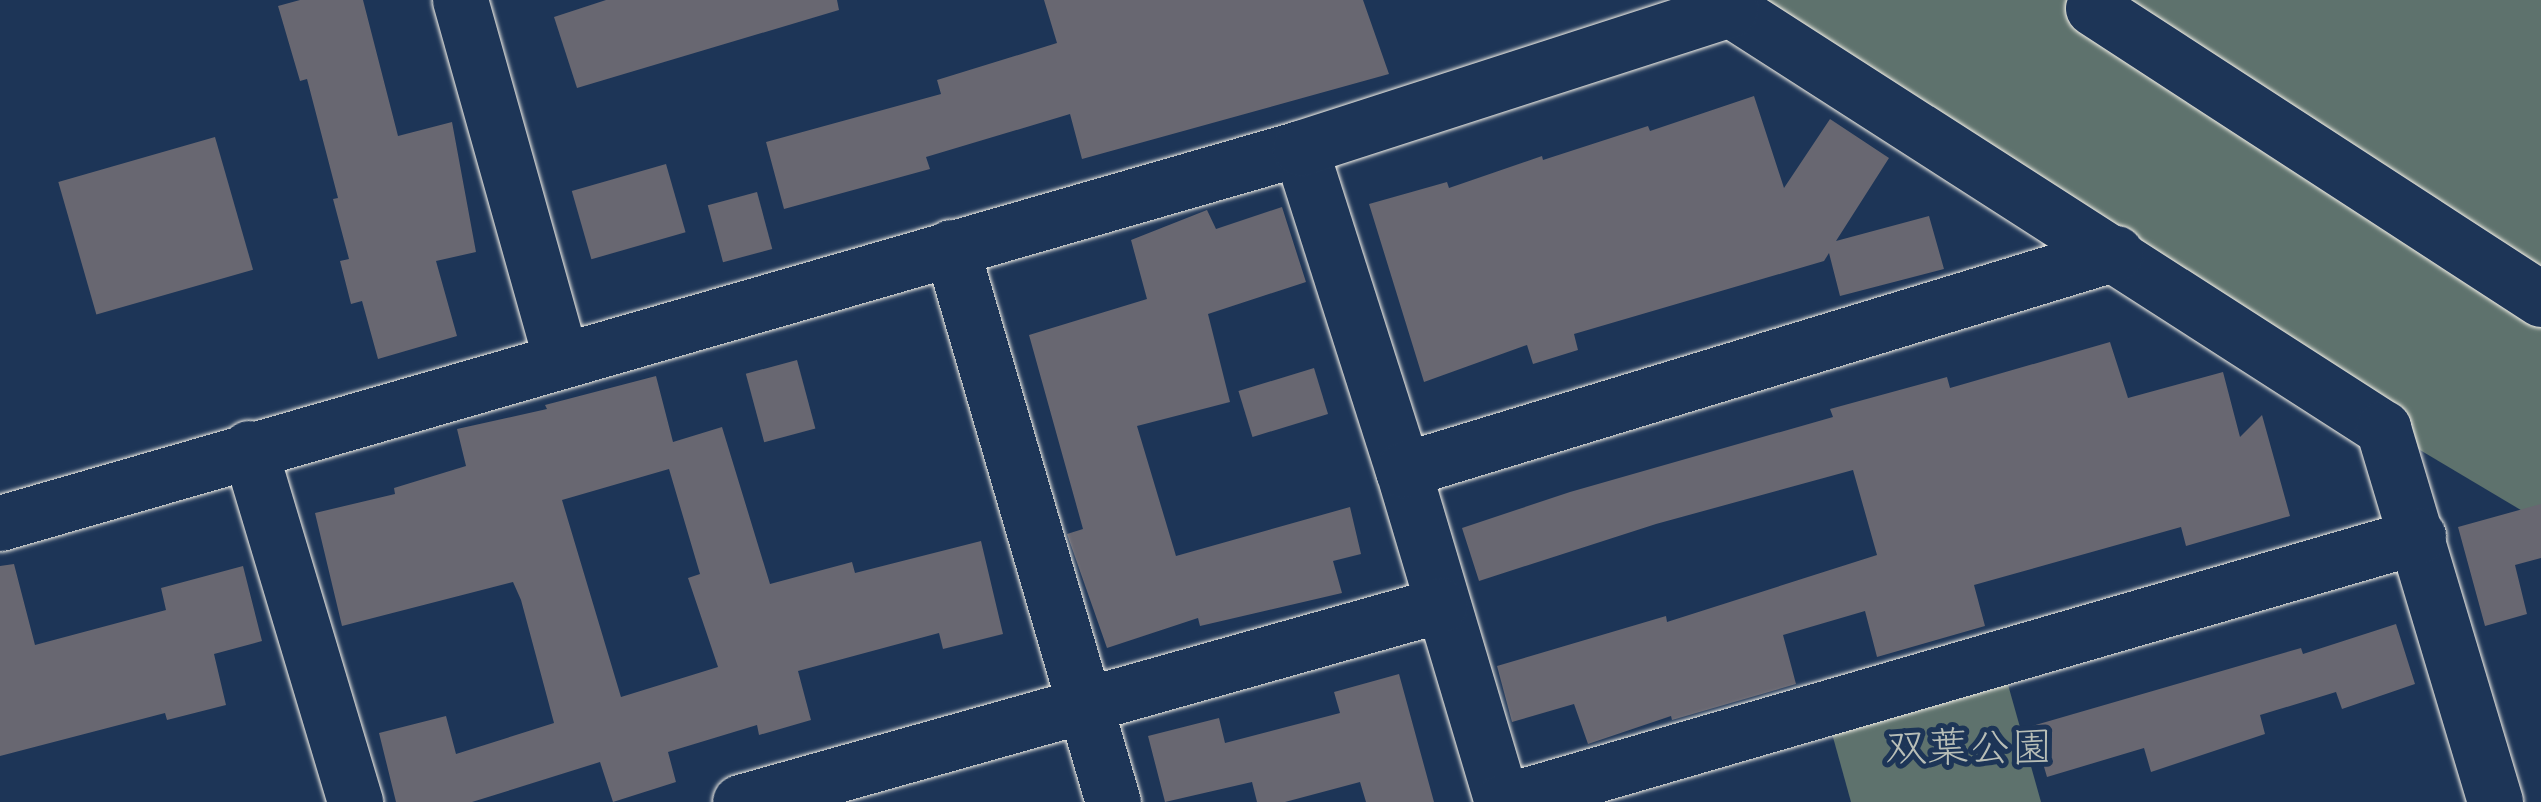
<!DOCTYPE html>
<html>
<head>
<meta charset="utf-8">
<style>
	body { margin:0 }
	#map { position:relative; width:2541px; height:802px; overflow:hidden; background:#1d3557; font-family:Caveat,"Klee One",sans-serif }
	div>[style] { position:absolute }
	.green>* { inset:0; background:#5e726d }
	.building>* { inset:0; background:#686771; transform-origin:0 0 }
	.roads { filter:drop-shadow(0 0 2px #f4f1e8) drop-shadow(0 0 2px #f4f1e8) }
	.minor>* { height:55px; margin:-27.5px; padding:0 27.5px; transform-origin:27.5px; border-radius:27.5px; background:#1d3557 }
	span { translate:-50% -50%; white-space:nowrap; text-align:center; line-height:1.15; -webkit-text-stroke:10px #1d3557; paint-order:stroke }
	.park-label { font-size:42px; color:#b8beb7 }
</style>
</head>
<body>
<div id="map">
	<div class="green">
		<div style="clip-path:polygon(1716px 0,2541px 0,2541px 522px,2383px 428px)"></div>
		<div style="clip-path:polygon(2007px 681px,2041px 802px,1851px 802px,1831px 730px)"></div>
	</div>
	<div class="building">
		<div style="clip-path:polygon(300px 0,363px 0,398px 136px,452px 122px,476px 252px,436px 261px,457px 336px,378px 359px,362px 301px,351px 304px,340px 261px,349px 259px,333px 199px,338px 198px,307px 79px,300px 81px,278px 6px)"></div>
		<div style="clip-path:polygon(606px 0,837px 0,839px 10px,577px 88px,554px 17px)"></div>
		<div style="clip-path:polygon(1044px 0,1363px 0,1389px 74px,1082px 159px,1070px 114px,926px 157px,930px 169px,784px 209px,766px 142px,941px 94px,937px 80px,1057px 43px)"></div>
		<div style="clip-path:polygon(1754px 96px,1784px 188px,1830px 119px,1889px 158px,1836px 241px,1929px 216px,1944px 269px,1840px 296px,1829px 253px,1824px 261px,1574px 334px,1578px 350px,1533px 364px,1527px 345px,1424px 382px,1369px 204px,1447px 182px,1449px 188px,1542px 156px,1543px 160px,1648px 126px,1650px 131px)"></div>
		<div style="left:215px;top:137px;width:138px;height:163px;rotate:74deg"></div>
		<div style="left:666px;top:164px;width:71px;height:98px;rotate:74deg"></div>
		<div style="left:757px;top:192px;width:59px;height:51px;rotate:75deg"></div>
		<div style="clip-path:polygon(1282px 207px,1306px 282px,1208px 314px,1230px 402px,1137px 426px,1176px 556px,1350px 507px,1361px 554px,1333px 561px,1342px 593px,1200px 626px,1198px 618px,1107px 648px,1067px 534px,1083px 529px,1029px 335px,1147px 299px,1131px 240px,1207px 210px,1216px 229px)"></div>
		<div style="clip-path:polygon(2110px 342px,2128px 398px,2223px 372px,2240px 437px,2262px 415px,2290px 516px,2186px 546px,2181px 527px,1974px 585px,1985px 626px,1877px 657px,1865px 611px,1783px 635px,1796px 684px,1672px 720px,1671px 716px,1588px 744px,1574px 704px,1512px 722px,1497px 666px,1666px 616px,1667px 622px,1877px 555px,1853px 470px,1656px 524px,1479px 581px,1462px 528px,1570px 492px,1833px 417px,1830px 409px,1947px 377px,1950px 388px)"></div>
		<div style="left:797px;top:360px;width:71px;height:53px;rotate:75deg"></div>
		<div style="left:1314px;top:368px;width:48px;height:79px;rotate:73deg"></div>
		<div style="clip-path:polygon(evenodd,656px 376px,673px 442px,722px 427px,770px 584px,852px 562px,855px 573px,981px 541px,1003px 634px,943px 649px,939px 633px,798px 671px,811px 720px,759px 735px,757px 725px,668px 752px,676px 782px,613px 802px,600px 762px,472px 802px,396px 802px,379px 733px,446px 716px,456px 754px,554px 723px,521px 600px,513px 582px,342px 626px,315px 513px,395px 494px,394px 488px,466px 466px,457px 429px,547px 409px,545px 405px,656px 376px,669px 469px,700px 574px,688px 578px,718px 667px,621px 697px,562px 500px,669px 469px)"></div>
		<div style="clip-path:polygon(2541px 504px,2541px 558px,2515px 565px,2527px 614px,2485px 626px,2458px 527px)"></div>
		<div style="clip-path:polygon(14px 564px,35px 645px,166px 610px,161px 588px,243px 566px,262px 641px,214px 654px,226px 705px,167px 720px,165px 713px,0 756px,0 566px)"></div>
		<div style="clip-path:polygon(2396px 624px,2415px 684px,2342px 709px,2336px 692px,2260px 715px,2265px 734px,2151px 772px,2144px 748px,2047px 777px,2032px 726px,2301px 648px,2303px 654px)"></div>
		<div style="clip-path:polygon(1399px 674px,1434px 802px,1366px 802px,1360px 782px,1285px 802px,1257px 802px,1252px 782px,1165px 802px,1148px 736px,1219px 718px,1225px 743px,1340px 713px,1334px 692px)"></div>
	</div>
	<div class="roads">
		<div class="minor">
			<div style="left:460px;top:0;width:373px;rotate:74.3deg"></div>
			<div style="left:1716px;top:0;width:793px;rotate:32.69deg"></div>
			<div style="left:2383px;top:428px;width:390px;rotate:73.3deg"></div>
			<div style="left:2093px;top:8px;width:534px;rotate:33.01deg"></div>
			<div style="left:1300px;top:148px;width:338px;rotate:72.3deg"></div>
			<div style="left:1403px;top:470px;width:346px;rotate:73.4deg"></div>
			<div style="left:951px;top:247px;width:578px;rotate:73.73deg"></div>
			<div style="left:249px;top:448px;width:370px;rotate:73.3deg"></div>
			<div style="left:1403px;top:470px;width:745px;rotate:-16.93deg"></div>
			<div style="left:0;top:523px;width:1353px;rotate:-16.09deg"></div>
			<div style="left:1300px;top:148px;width:452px;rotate:-17.9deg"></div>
			<div style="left:740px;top:802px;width:727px;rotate:-15.72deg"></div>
			<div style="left:1502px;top:802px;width:954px;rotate:-16.19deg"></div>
		</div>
	</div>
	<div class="park-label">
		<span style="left:1969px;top:748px">双葉公園</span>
	</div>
</div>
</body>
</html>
